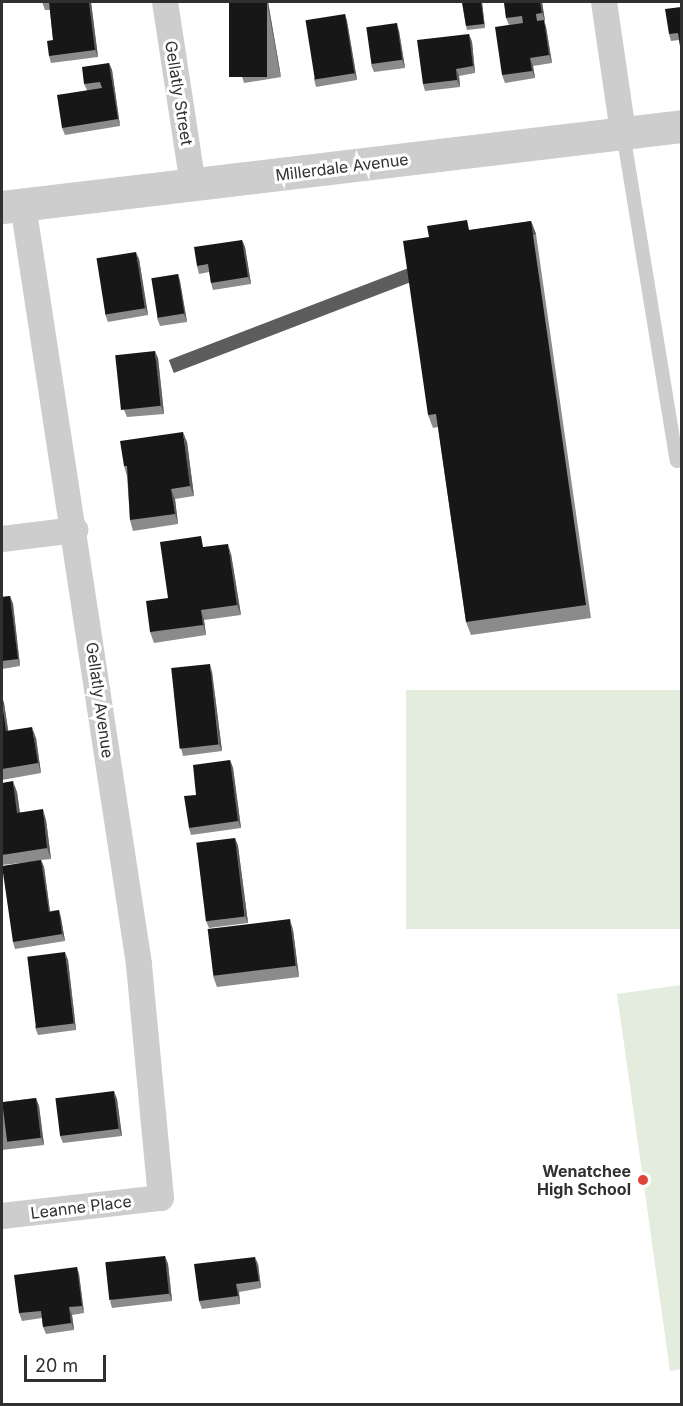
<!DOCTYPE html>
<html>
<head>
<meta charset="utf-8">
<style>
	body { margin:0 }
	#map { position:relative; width:683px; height:1406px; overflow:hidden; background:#fff; font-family:Inter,sans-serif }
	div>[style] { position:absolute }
	.green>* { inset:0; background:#e4ecde; transform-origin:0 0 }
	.service>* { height:14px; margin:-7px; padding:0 7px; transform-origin:7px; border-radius:7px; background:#cdcdcd }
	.minor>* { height:26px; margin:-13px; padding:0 13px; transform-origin:13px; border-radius:13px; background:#cdcdcd }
	.tertiary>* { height:33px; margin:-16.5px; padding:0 16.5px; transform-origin:16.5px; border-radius:16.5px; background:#cdcdcd }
	.wall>* { inset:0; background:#8b8b8b }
	.shaded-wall>* { inset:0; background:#5d5d5d; transform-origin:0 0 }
	.building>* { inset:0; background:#171717; transform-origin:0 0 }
	.dots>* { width:16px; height:16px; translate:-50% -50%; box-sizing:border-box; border:3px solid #fff; border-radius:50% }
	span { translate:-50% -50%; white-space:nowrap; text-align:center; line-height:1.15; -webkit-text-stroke:6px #fff; paint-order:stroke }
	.street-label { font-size:16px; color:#303030 }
	.poi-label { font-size:16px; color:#303030; font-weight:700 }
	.right { translate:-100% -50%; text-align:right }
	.frame { position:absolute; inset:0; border:3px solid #303030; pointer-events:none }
	.scale { position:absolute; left:24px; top:1355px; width:82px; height:27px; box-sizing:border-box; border:3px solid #303030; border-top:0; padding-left:8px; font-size:18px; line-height:21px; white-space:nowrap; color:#303030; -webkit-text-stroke:4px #fff; paint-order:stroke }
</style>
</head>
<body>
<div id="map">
	<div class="green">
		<div style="left:681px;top:690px;width:239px;height:275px;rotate:90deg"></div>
		<div style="clip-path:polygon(681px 985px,682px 1369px,670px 1371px,617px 994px)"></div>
	</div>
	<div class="service">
		<div style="left:623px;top:133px;width:332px;rotate:80.7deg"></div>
		<div style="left:677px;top:461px;width:5px;rotate:-11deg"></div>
	</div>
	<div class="minor">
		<div style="left:165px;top:2px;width:185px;rotate:81.3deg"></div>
		<div style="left:604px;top:2px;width:131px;rotate:81.7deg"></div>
		<div style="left:2px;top:539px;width:74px;rotate:-7deg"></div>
		<div style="left:2px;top:1216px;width:160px;rotate:-6.5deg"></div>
		<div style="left:161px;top:1198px;width:235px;rotate:-95.4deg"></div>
		<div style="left:139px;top:964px;width:768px;rotate:-98.69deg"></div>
	</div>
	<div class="tertiary">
		<div style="left:2px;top:207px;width:685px;rotate:-6.79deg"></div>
	</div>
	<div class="wall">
		<div style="clip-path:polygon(42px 2px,91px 2px,98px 57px,51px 63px,49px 56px,53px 40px,50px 10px,45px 10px)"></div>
		<div style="clip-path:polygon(232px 2px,268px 2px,281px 77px,244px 83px,242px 76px)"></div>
		<div style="clip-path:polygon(462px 2px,482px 2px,485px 28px,467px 30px,466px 26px)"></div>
		<div style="clip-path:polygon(504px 2px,542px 2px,545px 21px,544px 21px,546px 27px,552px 63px,533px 66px,535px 78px,505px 83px,502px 75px,509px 25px,506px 18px)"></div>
		<div style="clip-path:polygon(681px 7px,681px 53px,679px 40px,671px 41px,669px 34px)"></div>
		<div style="clip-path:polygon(345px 14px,347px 21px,357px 80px,316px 87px,314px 79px)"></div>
		<div style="clip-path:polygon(399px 31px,405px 68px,374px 72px,371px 65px)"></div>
		<div style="clip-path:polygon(469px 34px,472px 42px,475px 73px,459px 76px,460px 87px,425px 91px,423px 84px)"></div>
		<div style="clip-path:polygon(109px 63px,112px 70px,120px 126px,65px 135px,62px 128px,87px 90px,84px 84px)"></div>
		<div style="clip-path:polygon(531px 221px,536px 234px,591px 618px,471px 635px,466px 622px,438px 427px,433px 428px,428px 415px,429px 237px,471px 230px)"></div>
		<div style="clip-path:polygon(242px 240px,245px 247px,251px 284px,213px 290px,211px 283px,209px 272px,199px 274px,197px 266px)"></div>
		<div style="clip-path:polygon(139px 259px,148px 315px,108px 322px,105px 314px)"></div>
		<div style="clip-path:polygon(178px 274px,180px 281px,187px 322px,160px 326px,157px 318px)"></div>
		<div style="clip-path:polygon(158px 358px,164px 414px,127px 417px,124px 410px)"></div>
		<div style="clip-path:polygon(187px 442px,194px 496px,175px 499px,178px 524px,133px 531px,130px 520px,127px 476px,124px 466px)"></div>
		<div style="clip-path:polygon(205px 547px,231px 554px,241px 615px,204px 620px,206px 635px,154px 643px,150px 632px,168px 598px)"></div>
		<div style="clip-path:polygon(10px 596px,13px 604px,20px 666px,2px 669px,2px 597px)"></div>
		<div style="clip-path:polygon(212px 672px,222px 751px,183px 756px,181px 748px)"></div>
		<div style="clip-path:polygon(2px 697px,4px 703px,8px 731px,36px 738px,41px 773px,2px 780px)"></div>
		<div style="clip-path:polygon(230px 760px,233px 768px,241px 828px,191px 835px,189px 828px,196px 795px)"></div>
		<div style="clip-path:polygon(2px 783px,17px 792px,20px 812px,46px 820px,51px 859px,41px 860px,44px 867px,50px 911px,59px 910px,61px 918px,65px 941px,15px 949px,13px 942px,31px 862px,2px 865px)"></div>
		<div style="clip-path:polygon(235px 838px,238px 846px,248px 923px,209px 928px,206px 921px)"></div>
		<div style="clip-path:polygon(293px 930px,299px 977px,217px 987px,213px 976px)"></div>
		<div style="clip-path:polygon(68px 960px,76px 1030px,38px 1035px,35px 1027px)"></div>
		<div style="clip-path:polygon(36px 1098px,39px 1106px,44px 1145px,2px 1150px,2px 1102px)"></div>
		<div style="clip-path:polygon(117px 1099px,122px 1136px,63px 1143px,60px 1136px)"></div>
		<div style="clip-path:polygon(165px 1256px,168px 1264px,172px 1301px,112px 1308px,110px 1301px)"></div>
		<div style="clip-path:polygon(258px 1264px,261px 1288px,239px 1292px,240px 1304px,202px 1309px,199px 1301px)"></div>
		<div style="clip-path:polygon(77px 1267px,79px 1274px,84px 1313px,72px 1315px,74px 1330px,46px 1334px,43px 1327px,42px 1318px,22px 1321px,19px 1313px)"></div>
	</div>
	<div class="shaded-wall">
		<div style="clip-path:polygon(89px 2px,91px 2px,98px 57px,95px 50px)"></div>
		<div style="clip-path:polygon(267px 2px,268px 2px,281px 77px,279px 69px)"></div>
		<div style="clip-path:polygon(481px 2px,482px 2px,485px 28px,484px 24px)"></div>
		<div style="clip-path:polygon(540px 2px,542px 2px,545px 21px,542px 13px)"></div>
		<div style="clip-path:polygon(345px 14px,347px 21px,357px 80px,354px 73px)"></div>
		<div style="clip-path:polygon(544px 20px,546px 27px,552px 63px,549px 55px)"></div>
		<div style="clip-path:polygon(397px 23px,399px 31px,405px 68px,402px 60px)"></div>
		<div style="clip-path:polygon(469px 34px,472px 42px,475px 73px,473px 66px)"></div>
		<div style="clip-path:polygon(530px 58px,533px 66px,535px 78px,532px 71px)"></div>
		<div style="clip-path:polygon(109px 63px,112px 70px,120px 126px,118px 119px)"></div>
		<div style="clip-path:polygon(456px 69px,459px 76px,460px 87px,457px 80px)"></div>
		<div style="left:531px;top:221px;width:14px;height:388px;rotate:69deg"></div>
		<div style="clip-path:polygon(242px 240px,245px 247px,251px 284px,248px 277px)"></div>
		<div style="clip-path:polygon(136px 252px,139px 259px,148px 315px,145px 308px)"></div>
		<div style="clip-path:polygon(178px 274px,180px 281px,187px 322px,184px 314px)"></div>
		<div style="clip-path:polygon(155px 351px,158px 358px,164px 414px,161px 406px)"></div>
		<div style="clip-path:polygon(183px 432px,187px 442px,194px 496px,190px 486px)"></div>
		<div style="clip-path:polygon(171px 489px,175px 499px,178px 524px,175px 514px)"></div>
		<div style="clip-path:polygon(228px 544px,231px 554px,241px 615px,237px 605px)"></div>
		<div style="clip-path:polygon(10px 596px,13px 604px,20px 666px,18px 659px)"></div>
		<div style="clip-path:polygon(201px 610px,204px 620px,206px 635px,203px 625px)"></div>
		<div style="clip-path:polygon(210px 664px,212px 672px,222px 751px,219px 744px)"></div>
		<div style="clip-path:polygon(2px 697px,4px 703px,10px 742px,6px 731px)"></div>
		<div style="clip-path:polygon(32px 727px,36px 738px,41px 773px,38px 763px)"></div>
		<div style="clip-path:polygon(230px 760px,233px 768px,241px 828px,238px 821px)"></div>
		<div style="clip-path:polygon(13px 781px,17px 792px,21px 823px,17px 813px)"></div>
		<div style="clip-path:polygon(43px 809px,46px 820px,51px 859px,47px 848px)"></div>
		<div style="clip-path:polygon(235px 838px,238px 846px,248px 923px,245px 916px)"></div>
		<div style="clip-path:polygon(41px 860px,44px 867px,51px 919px,49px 912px)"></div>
		<div style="clip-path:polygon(59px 910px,61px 918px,65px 941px,62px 934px)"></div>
		<div style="clip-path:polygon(290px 919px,293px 930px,299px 977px,296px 966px)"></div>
		<div style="clip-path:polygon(65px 952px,68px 960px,76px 1030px,74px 1023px)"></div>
		<div style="clip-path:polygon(114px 1091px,117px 1099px,122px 1136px,119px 1129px)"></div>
		<div style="clip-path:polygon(36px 1098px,39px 1106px,44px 1145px,41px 1138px)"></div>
		<div style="clip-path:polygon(165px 1256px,168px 1264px,172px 1301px,169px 1294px)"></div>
		<div style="clip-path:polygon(255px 1257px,258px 1264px,261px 1288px,259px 1281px)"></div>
		<div style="clip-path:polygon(77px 1267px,79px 1274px,84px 1313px,82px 1306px)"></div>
		<div style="clip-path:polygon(236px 1284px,239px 1292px,240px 1304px,238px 1296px)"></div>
		<div style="clip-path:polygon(69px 1307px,72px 1315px,74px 1330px,71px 1323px)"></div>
	</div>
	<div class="building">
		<div style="clip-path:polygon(42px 2px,89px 2px,95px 50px,49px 56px,47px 41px,53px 40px,49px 2px,43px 3px)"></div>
		<div style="left:229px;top:2px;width:38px;height:75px"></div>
		<div style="clip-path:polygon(462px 2px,481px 2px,484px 24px,466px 26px)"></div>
		<div style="clip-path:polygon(504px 2px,540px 2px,542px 13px,536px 14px,537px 21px,544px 20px,549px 55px,530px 58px,532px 71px,502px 75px,495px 27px,523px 23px,522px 16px,506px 18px)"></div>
		<div style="clip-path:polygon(681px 7px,681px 52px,678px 33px,669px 34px,665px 9px)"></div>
		<div style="left:345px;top:14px;width:60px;height:40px;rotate:81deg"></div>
		<div style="left:397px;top:23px;width:37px;height:31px;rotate:82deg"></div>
		<div style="clip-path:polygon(469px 34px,473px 66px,456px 69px,457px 80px,423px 84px,417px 40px)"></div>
		<div style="clip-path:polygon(109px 63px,118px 119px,62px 128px,57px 95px,102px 88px,100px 82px,84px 84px,82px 67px)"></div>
		<div style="clip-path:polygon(467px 220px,469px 230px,531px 221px,586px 605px,466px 622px,436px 414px,428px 415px,403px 241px,429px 237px,427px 226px)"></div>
		<div style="clip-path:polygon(242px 240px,248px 277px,211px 283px,208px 264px,197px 266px,194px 247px)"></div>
		<div style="left:136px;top:252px;width:57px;height:40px;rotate:81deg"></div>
		<div style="left:178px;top:274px;width:40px;height:27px;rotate:81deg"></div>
		<div style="left:155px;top:351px;width:55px;height:40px;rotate:84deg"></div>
		<div style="clip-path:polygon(183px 432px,190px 486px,171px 489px,175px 514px,130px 520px,127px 466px,124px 466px,120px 441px)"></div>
		<div style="clip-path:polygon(201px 536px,203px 547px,228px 544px,237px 605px,201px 610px,203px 625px,150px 632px,146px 601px,168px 598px,160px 542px)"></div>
		<div style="clip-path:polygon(10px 596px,18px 659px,2px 661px,2px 597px)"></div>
		<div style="left:210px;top:664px;width:81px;height:39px;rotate:84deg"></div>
		<div style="clip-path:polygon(2px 702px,6px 731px,32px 727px,38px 763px,2px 769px)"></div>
		<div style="clip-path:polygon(230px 760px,238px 821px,189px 828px,184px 796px,196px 795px,193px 765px)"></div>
		<div style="clip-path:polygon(13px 781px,17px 813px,43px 809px,47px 848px,2px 855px,2px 783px)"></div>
		<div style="left:235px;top:838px;width:79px;height:39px;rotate:83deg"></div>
		<div style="clip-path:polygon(41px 860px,49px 912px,59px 910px,62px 934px,13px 942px,2px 866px)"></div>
		<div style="left:290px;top:919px;width:47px;height:83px;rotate:83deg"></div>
		<div style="left:65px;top:952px;width:72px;height:38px;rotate:83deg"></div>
		<div style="left:114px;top:1091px;width:38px;height:59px;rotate:83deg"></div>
		<div style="left:36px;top:1098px;width:40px;height:34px;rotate:83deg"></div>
		<div style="left:165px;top:1256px;width:38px;height:60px;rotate:84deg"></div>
		<div style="clip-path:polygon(255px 1257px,259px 1281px,236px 1284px,238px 1296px,199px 1301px,194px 1264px)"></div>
		<div style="clip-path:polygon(77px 1267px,82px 1306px,69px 1307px,71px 1323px,43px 1327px,41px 1311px,19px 1313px,14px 1275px)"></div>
	</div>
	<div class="dots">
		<div style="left:643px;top:1180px;background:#e04238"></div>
	</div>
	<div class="street-label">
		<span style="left:179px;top:93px;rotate:81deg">Gellatly Street</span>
		<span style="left:342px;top:167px;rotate:-7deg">Millerdale Avenue</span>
		<span style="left:100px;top:700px;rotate:82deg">Gellatly Avenue</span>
		<span style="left:81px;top:1207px;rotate:-7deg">Leanne Place</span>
	</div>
	<div class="poi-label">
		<span class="right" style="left:631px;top:1180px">Wenatchee<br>High School</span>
	</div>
	<div class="frame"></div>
	<div class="scale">20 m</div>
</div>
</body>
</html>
